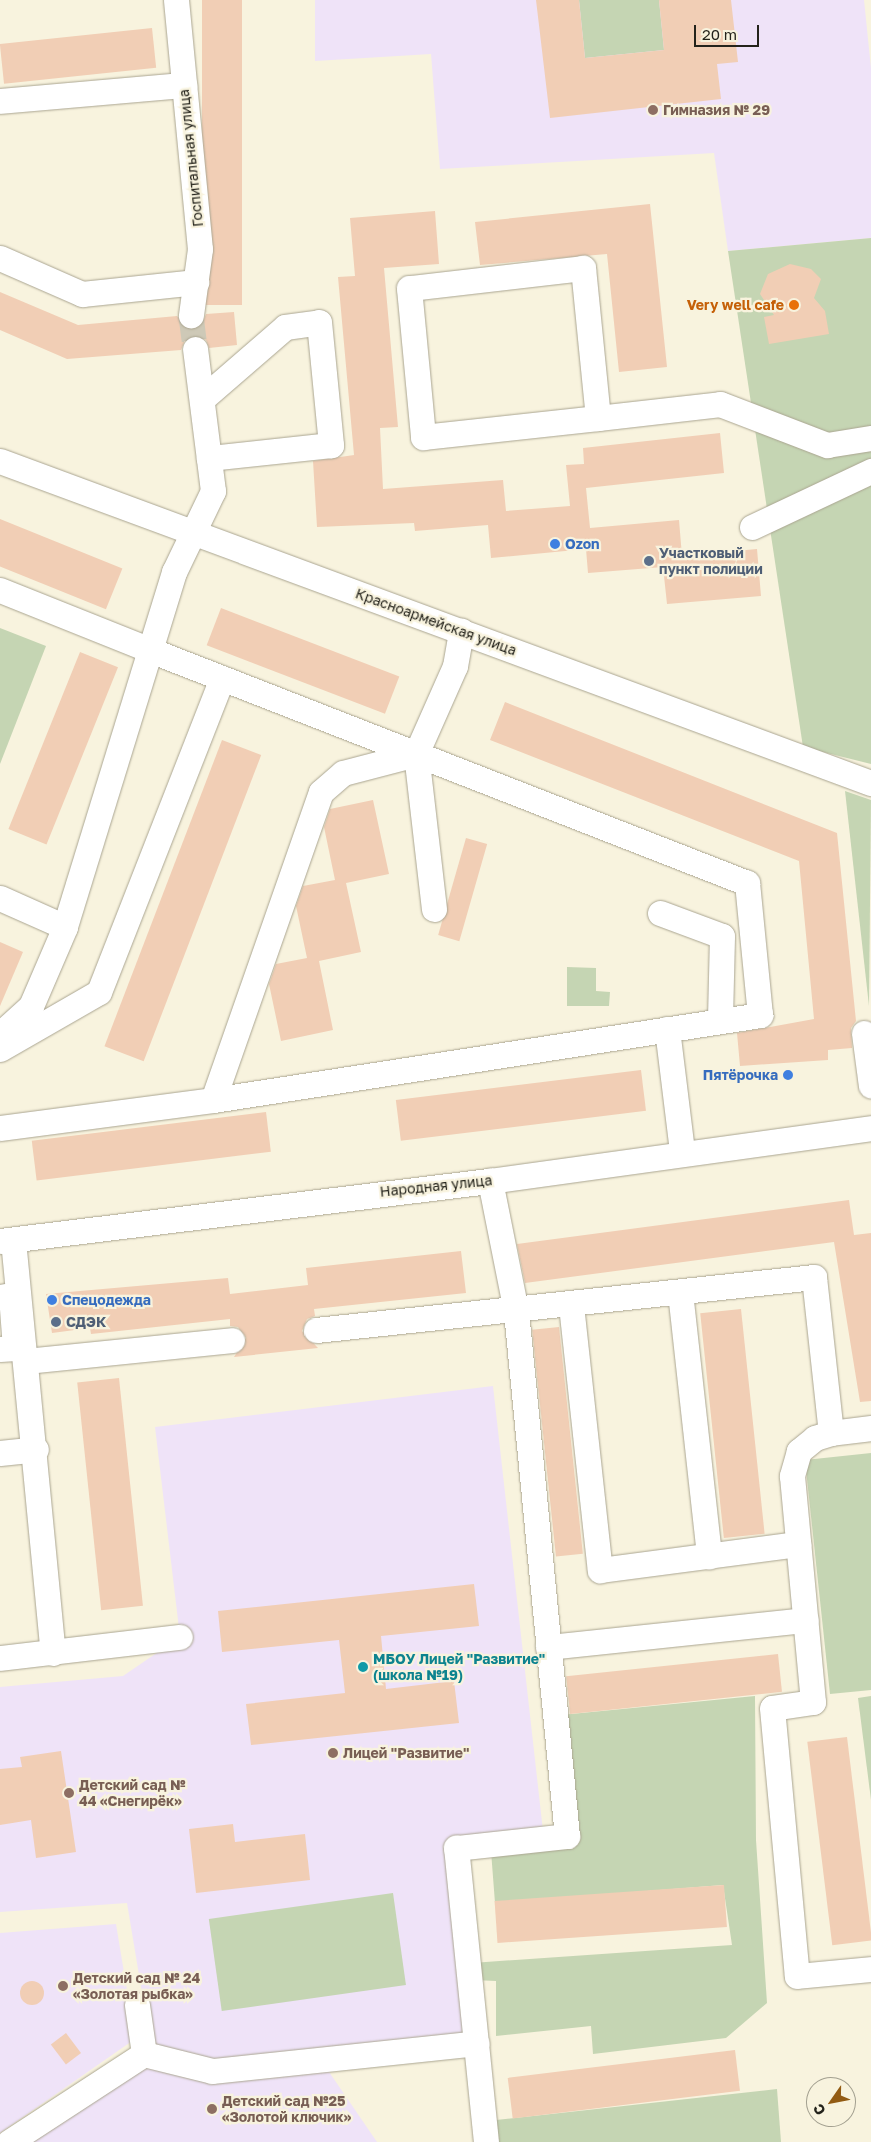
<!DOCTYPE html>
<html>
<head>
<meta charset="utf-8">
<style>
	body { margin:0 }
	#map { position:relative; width:871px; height:2142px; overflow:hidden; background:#f8f3de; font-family:"Golos Text",sans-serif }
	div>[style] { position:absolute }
	.education>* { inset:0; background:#efe3f8 }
	.green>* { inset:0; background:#c5d5b3; transform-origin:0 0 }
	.building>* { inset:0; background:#f1ceb5; transform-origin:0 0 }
	.round { border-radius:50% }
	.minor-tunnel>* { height:25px; margin-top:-12.5px; transform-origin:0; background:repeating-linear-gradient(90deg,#cec9b7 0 25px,transparent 0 37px) }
	.roads { filter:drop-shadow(0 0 1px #aaa591) drop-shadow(0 0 1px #aaa591) }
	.minor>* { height:25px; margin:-12.5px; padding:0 12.5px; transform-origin:12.5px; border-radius:12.5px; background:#fff }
	.dots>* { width:14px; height:14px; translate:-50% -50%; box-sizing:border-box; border:2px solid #f8f3de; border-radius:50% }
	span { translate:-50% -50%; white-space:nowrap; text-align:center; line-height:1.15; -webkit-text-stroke:4.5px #f8f3de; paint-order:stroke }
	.education-label { font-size:14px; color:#785e54; font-weight:700 }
	.left { translate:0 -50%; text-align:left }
	.street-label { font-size:14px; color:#24231b }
	.food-label { font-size:14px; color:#c56008; font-weight:700 }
	.right { translate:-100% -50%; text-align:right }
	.shop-label { font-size:14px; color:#366cbe; font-weight:700 }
	.service-label { font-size:14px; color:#4e5e75; font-weight:700 }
	.culture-label { font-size:14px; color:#0d838f; font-weight:700 }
	.north { position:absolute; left:806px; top:2077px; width:50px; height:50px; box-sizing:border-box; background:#f8f3de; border:1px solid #a3a090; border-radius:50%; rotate:237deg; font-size:14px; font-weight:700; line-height:20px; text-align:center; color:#24231b }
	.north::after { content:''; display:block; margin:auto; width:18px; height:22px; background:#925b13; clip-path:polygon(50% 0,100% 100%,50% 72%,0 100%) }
	.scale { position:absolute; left:694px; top:25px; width:65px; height:22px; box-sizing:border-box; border:2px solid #24231b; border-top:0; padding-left:6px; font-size:15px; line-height:18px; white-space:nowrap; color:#24231b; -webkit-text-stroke:4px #f8f3de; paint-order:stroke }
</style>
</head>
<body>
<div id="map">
	<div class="education">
		<div style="clip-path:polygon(315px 0,864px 0,871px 68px,871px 238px,728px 251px,714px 153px,440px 169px,431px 54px,315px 61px)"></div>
		<div style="clip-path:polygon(493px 1386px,543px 1831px,451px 1842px,469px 2034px,215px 2059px,151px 2047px,127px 1903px,0 1912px,0 1687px,123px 1676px,180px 1637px,155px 1427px)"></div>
		<div style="clip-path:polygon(116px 1924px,135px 2039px,0 2133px,0 1933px)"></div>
		<div style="clip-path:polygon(144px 2060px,325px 2066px,377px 2142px,22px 2142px)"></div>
	</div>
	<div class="green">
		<div style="clip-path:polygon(579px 0,659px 0,664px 50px,585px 58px)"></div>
		<div style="clip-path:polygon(871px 238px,871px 764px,803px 747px,728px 251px)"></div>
		<div style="clip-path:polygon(0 628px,46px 646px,0 764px)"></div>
		<div style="clip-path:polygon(845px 791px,871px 800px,869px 1006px)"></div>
		<div style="clip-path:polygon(567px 967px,596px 968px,596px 991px,610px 992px,609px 1006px,567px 1006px)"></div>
		<div style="clip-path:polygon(871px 1453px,871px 1690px,830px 1694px,805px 1460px)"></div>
		<div style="clip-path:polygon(755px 1696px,756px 1840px,767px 2003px,726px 2038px,593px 2054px,591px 2026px,496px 2036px,496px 1981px,474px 1980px,472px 1963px,732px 1945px,723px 1885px,495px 1903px,491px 1851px,573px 1841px,561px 1715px)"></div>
		<div style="clip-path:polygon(871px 1696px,871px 1800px,858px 1698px)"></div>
		<div style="left:393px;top:1893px;width:93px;height:186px;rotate:82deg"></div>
		<div style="clip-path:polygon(777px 2089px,781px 2142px,498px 2142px,496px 2120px)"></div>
	</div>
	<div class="building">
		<div style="left:202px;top:0;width:40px;height:305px"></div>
		<div style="clip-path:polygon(536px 0,579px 0,585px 58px,664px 50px,659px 0,731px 0,738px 62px,717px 64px,721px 99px,550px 118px)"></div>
		<div style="left:152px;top:28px;width:40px;height:153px;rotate:84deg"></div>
		<div style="clip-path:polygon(650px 204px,667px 367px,619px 372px,607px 254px,480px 265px,475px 222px)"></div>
		<div style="clip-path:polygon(435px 211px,439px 264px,384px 268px,398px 427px,380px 428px,383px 489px,503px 480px,506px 511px,570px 506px,566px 465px,584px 464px,583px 448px,720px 433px,724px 473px,586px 488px,590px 528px,679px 520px,682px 556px,757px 549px,761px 596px,667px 604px,663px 567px,588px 573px,586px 549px,491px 558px,488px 525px,415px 531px,414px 523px,317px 527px,313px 461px,354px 455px,338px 277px,355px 276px,350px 218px)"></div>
		<div style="clip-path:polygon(790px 264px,811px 269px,821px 279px,814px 298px,825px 311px,829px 334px,769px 344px,764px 317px,774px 315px,760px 294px,768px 274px)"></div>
		<div style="clip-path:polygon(0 292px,78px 325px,177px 316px,190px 329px,202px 324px,206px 314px,234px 312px,237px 345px,209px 348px,206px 340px,194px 335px,186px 338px,181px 350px,67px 359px,0 330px)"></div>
		<div style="left:0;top:519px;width:132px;height:44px;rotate:22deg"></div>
		<div style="left:221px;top:608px;width:191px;height:40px;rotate:21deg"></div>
		<div style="left:80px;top:652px;width:41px;height:191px;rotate:22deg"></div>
		<div style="clip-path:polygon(505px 702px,837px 833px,856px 1021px,851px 1028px,852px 1048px,828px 1050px,828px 1060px,740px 1066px,737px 1033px,814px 1019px,799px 861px,490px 740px)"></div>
		<div style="left:222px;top:740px;width:42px;height:328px;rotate:21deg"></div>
		<div style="clip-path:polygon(373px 800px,389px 874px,346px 883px,361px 952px,319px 961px,333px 1030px,281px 1041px,269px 984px,276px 964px,307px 958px,296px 906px,303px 886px,335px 880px,324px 827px,330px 809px)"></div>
		<div style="left:466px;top:838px;width:22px;height:101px;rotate:16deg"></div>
		<div style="clip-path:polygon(0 942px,23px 952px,0 1006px)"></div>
		<div style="left:641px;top:1070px;width:41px;height:247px;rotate:83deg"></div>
		<div style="left:266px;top:1112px;width:40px;height:236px;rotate:83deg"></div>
		<div style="clip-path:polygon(849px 1200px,854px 1235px,871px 1233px,871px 1401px,860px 1402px,834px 1242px,525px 1283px,517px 1244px)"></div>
		<div style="clip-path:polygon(461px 1251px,466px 1293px,314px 1309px,315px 1316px,307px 1319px,302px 1331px,318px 1348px,234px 1357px,246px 1338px,238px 1327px,230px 1326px,230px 1319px,91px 1334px,90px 1328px,52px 1333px,46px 1294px,228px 1278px,230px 1294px,308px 1285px,306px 1268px)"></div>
		<div style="left:741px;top:1309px;width:226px;height:41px;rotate:84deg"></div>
		<div style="left:559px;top:1327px;width:228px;height:27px;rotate:84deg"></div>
		<div style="left:119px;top:1378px;width:229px;height:42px;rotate:84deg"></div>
		<div style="clip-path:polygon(474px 1584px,479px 1626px,381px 1636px,386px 1689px,454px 1681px,459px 1723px,251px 1745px,246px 1704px,345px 1693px,339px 1640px,222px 1652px,218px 1611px)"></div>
		<div style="left:778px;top:1654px;width:38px;height:213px;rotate:84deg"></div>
		<div style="left:847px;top:1737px;width:205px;height:40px;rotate:83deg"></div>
		<div style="clip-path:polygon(61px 1751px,76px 1852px,36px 1858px,31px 1820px,0 1825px,0 1769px,22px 1767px,20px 1757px)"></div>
		<div style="clip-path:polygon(233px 1824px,235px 1842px,305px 1834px,310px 1880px,196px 1893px,189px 1829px)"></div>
		<div style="left:724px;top:1885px;width:42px;height:230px;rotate:86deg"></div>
		<div class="round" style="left:20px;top:1981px;width:24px;height:24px"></div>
		<div style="left:66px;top:2033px;width:25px;height:19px;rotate:53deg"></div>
		<div style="left:735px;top:2050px;width:41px;height:229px;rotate:83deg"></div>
	</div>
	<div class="minor-tunnel">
		<div style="left:191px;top:315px;width:34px;rotate:83deg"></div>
	</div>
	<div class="roads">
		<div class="minor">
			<div style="left:176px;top:0;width:250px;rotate:84.5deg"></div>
			<div style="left:200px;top:249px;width:67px;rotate:97.8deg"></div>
			<div style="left:0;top:101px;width:185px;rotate:-5deg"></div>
			<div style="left:0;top:258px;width:90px;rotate:23.7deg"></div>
			<div style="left:82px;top:294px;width:115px;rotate:-6deg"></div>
			<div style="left:202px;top:399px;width:110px;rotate:-40.9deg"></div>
			<div style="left:285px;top:327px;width:34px;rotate:-8deg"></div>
			<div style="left:319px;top:322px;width:124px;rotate:84.4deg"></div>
			<div style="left:331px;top:445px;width:123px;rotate:173.9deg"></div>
			<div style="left:598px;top:418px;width:151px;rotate:-95.7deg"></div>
			<div style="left:583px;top:268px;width:175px;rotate:173.4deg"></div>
			<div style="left:409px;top:288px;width:150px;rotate:84.6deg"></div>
			<div style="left:423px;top:437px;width:176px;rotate:-6.2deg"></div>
			<div style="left:598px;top:418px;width:123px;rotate:-6.5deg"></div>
			<div style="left:720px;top:404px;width:115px;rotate:21deg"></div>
			<div style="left:827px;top:445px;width:45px;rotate:-9deg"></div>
			<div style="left:0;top:461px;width:929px;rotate:20.29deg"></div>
			<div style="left:752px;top:527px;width:132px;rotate:-25.2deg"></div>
			<div style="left:0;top:590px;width:162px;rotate:21.8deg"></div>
			<div style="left:150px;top:650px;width:290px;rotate:107.1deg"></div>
			<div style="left:65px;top:927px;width:86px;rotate:113.3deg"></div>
			<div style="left:31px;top:1006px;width:42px;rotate:137.9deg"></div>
			<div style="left:0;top:898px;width:71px;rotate:24deg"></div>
			<div style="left:434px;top:909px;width:156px;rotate:-96.6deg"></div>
			<div style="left:416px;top:754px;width:96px;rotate:-66.1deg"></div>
			<div style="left:455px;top:666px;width:36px;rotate:-80deg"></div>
			<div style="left:660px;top:913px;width:66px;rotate:20.4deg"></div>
			<div style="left:722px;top:936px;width:82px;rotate:91.4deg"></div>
			<div style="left:667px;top:1029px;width:124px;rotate:83deg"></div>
			<div style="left:864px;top:1033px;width:53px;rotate:82.5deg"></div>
			<div style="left:0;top:1049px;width:114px;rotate:-29.9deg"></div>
			<div style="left:99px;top:992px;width:337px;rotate:-68.6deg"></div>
			<div style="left:213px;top:1100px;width:326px;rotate:-70.7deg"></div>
			<div style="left:321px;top:792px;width:29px;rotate:-41deg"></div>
			<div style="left:343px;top:773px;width:75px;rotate:-14.6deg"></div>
			<div style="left:0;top:1128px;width:215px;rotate:-7.5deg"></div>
			<div style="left:213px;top:1100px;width:554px;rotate:-8.83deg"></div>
			<div style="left:760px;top:1015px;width:133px;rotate:-95.6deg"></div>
			<div style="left:747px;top:883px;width:641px;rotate:-158.68deg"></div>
			<div style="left:150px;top:650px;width:82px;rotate:-72.9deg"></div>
			<div style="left:174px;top:572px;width:90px;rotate:-64.3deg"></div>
			<div style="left:213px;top:491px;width:143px;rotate:-97.2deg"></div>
			<div style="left:13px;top:1240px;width:415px;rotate:84.5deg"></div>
			<div style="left:0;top:1241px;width:494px;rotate:-7deg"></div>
			<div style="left:490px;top:1181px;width:385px;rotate:-7.9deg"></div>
			<div style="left:680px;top:1292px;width:266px;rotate:83.7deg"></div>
			<div style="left:0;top:1297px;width:11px;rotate:-10deg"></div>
			<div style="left:11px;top:1295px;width:53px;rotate:85.7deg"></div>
			<div style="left:15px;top:1348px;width:15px;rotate:176deg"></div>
			<div style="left:571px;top:1305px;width:267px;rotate:83.8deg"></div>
			<div style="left:600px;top:1570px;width:200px;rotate:-7.5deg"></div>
			<div style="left:316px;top:1330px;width:501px;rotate:-6.07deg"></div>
			<div style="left:814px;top:1277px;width:157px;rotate:83.8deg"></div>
			<div style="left:26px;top:1361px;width:207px;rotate:-5.8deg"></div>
			<div style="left:871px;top:1428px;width:40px;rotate:172.9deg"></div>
			<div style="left:831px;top:1433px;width:17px;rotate:163deg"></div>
			<div style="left:815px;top:1438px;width:21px;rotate:141deg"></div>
			<div style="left:799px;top:1451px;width:26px;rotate:106deg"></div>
			<div style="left:792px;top:1476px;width:227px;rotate:84.7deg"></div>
			<div style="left:813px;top:1702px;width:41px;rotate:171.7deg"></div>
			<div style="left:772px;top:1708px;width:269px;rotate:84.7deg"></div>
			<div style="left:797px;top:1976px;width:74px;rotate:-5.4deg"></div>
			<div style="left:0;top:1453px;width:36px;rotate:-6deg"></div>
			<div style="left:548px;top:1647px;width:259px;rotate:-6deg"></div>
			<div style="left:0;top:1658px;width:181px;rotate:-6.7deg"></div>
			<div style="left:137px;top:2005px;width:49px;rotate:81.9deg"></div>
			<div style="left:9px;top:2142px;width:161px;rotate:-33.1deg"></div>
			<div style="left:144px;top:2054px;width:70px;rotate:14deg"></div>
			<div style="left:212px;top:2071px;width:266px;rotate:-6deg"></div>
			<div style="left:486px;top:2142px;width:296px;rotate:-95.8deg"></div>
			<div style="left:456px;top:1848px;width:112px;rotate:-6.2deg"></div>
			<div style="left:567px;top:1836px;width:527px;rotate:-95.55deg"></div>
			<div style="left:516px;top:1311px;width:133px;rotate:-101.3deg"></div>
		</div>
	</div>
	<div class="dots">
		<div style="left:653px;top:110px;background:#8d6e63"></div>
		<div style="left:794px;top:305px;background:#e8710a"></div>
		<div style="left:555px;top:544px;background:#3f7fe0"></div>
		<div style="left:649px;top:561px;background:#5c6f8a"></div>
		<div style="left:788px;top:1075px;background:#3f7fe0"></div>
		<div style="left:52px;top:1300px;background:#3f7fe0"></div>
		<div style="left:56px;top:1322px;background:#5c6f8a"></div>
		<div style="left:363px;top:1667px;background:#0f9aa8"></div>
		<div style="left:333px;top:1753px;background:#8d6e63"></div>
		<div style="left:69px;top:1793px;background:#8d6e63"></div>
		<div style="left:63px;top:1986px;background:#8d6e63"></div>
		<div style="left:212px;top:2109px;background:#8d6e63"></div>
	</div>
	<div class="education-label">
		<span class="left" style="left:663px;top:110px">Гимназия № 29</span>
		<span class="left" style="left:343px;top:1753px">Лицей "Развитие"</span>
		<span class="left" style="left:79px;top:1793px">Детский сад №<br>44 «Снегирёк»</span>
		<span class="left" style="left:73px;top:1986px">Детский сад № 24<br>«Золотая рыбка»</span>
		<span class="left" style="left:222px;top:2109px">Детский сад №25<br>«Золотой ключик»</span>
	</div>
	<div class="street-label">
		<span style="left:191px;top:158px;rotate:-96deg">Госпитальная улица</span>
		<span style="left:436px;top:622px;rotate:20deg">Красноармейская улица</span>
		<span style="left:436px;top:1186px;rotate:-6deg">Народная улица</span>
	</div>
	<div class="food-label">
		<span class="right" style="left:784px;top:305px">Very well cafe</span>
	</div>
	<div class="shop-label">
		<span class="left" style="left:565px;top:544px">Ozon</span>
		<span class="right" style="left:778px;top:1075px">Пятёрочка</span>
		<span class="left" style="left:62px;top:1300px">Спецодежда</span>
	</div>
	<div class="service-label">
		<span class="left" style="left:659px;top:561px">Участковый<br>пункт полиции</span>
		<span class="left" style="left:66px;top:1322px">СДЭК</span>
	</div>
	<div class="culture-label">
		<span class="left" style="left:373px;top:1667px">МБОУ Лицей "Развитие"<br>(школа №19)</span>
	</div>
	<div class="north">С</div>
	<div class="scale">20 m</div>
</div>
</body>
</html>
